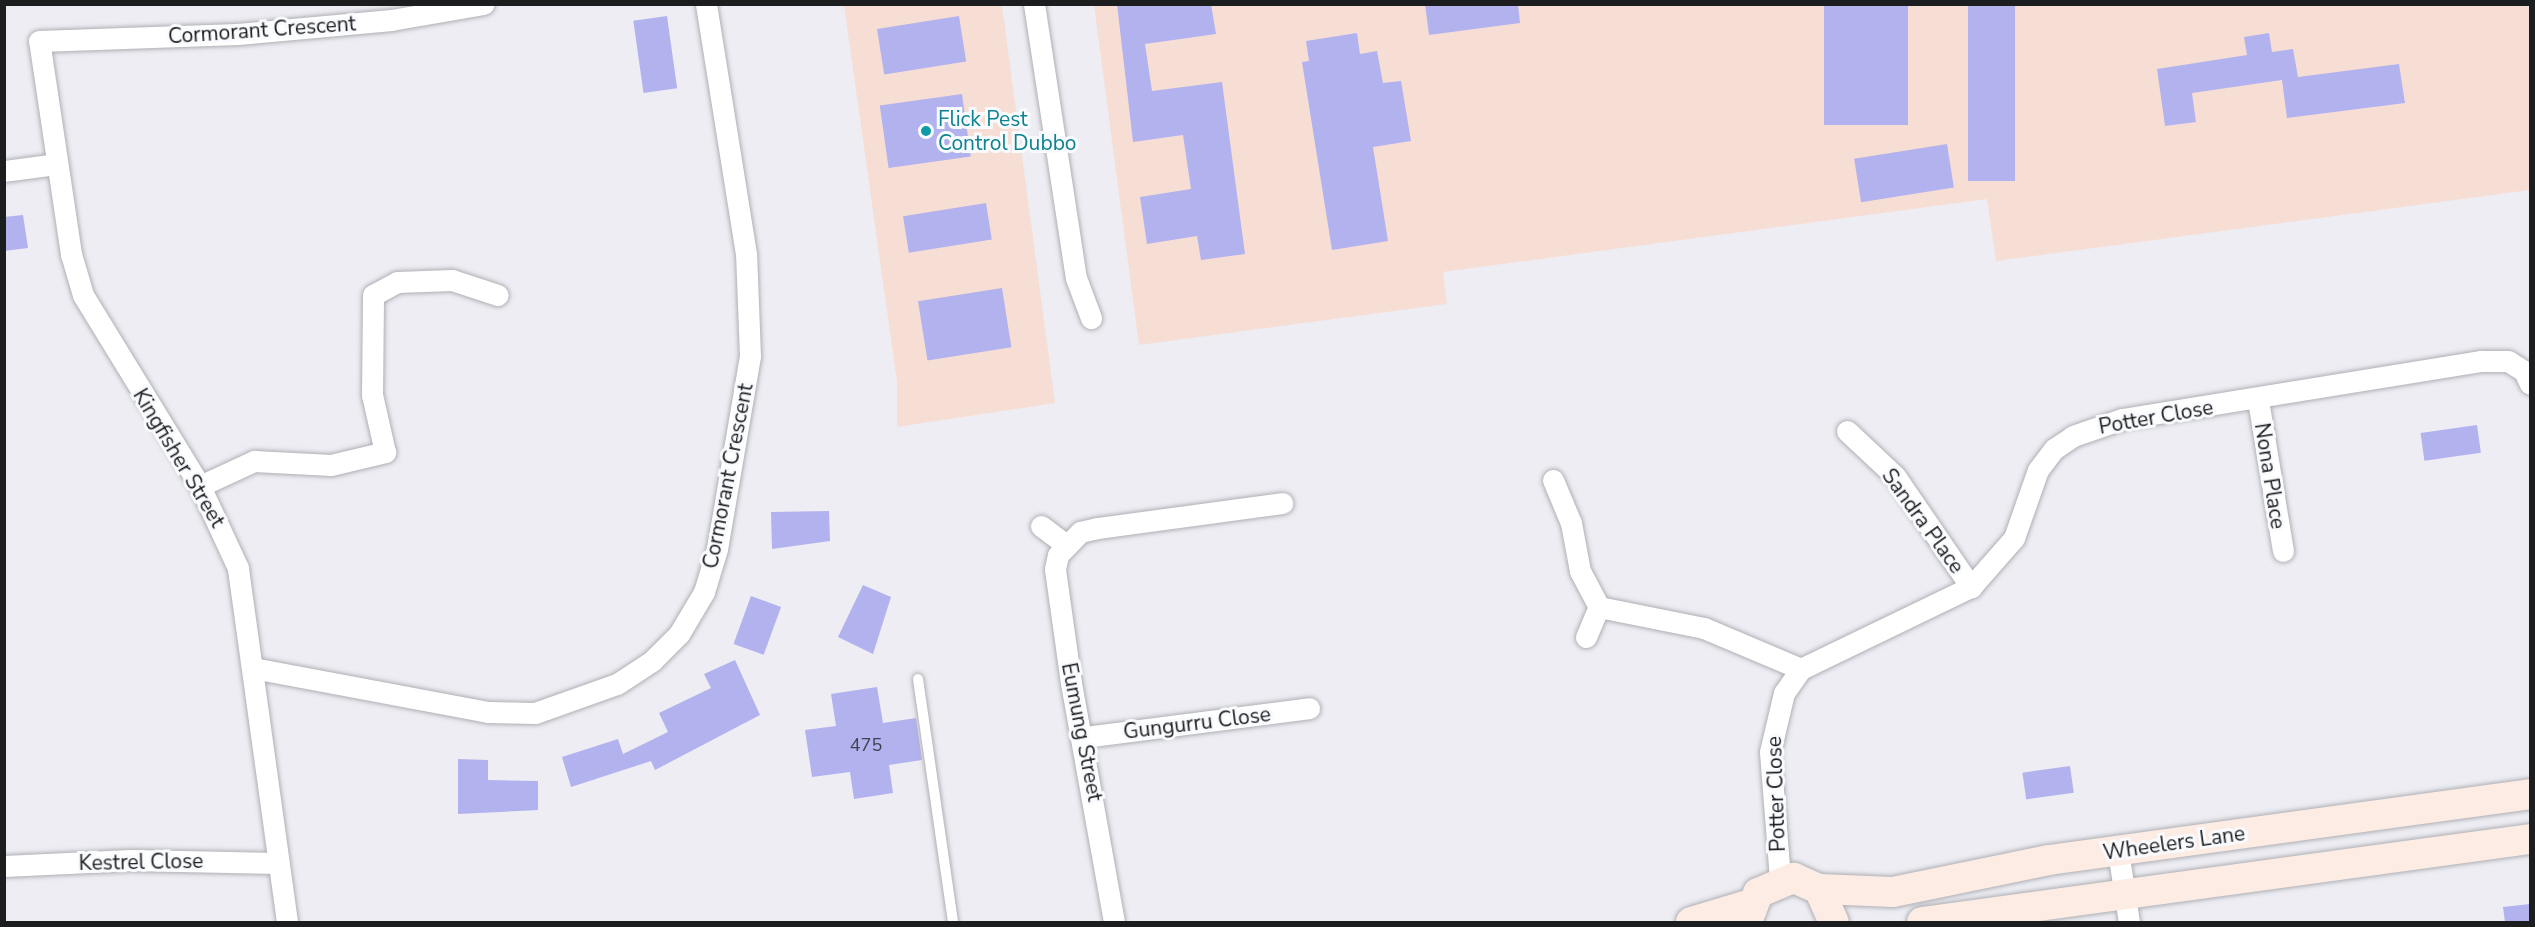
<!DOCTYPE html>
<html>
<head>
<meta charset="utf-8">
<style>
	body { margin:0 }
	#map { position:relative; width:2535px; height:927px; overflow:hidden; background:#ededf3; font-family:"Nunito Sans",sans-serif }
	div>[style] { position:absolute }
	.industrial>* { inset:0; background:#f7ded5 }
	.building>* { inset:0; background:#b2b2ee; transform-origin:0 0 }
	.roads { filter:drop-shadow(0 0 2px #afb0b5) drop-shadow(0 0 2px #afb0b5) }
	.lane>* { height:10px; margin:-5px; padding:0 5px; transform-origin:5px; border-radius:5px; background:#fff }
	.street>* { height:21px; margin:-10.5px; padding:0 10.5px; transform-origin:10.5px; border-radius:10.5px; background:#fff }
	.secondary>* { height:30px; margin:-15px; padding:0 15px; transform-origin:15px; border-radius:15px; background:#fcece4 }
	.dots>* { width:16px; height:16px; translate:-50% -50%; box-sizing:border-box; border:3px solid #fafbfe; border-radius:50% }
	span { translate:-50% -50%; white-space:nowrap; text-align:center; line-height:1.15; -webkit-text-stroke:6px #fafbfe; paint-order:stroke }
	.number-label { font-size:18px; color:#424253 }
	.number-label span { -webkit-text-stroke-width:0 }
	.street-label { font-size:21px; color:#1c1d1f }
	.culture-label { font-size:21px; color:#0d838f }
	.left { translate:0 -50%; text-align:left }
	.frame { position:absolute; inset:0; border:6px solid #1c1d1f; pointer-events:none }
</style>
</head>
<body>
<div id="map">
	<div class="industrial">
		<div style="clip-path:polygon(844px 5px,1002px 5px,1055px 403px,897px 427px,897px 382px)"></div>
		<div style="clip-path:polygon(1094px 5px,2530px 5px,2530px 190px,1996px 261px,1987px 199px,1443px 272px,1447px 304px,1139px 345px)"></div>
	</div>
	<div class="building">
		<div style="clip-path:polygon(1117px 4px,1211px 4px,1216px 34px,1145px 44px,1152px 91px,1222px 82px,1245px 254px,1201px 260px,1197px 236px,1147px 244px,1140px 197px,1191px 189px,1183px 135px,1133px 142px)"></div>
		<div style="clip-path:polygon(1425px 4px,1518px 4px,1520px 23px,1429px 35px)"></div>
		<div style="left:1824px;top:4px;width:84px;height:121px"></div>
		<div style="left:1968px;top:4px;width:47px;height:177px"></div>
		<div style="left:667px;top:16px;width:73px;height:34px;rotate:82deg"></div>
		<div style="left:959px;top:16px;width:46px;height:83px;rotate:81deg"></div>
		<div style="clip-path:polygon(1357px 33px,1360px 54px,1377px 51px,1383px 83px,1401px 81px,1411px 141px,1373px 147px,1388px 241px,1332px 250px,1302px 62px,1309px 61px,1306px 41px)"></div>
		<div style="clip-path:polygon(2269px 33px,2272px 52px,2293px 49px,2298px 77px,2399px 64px,2405px 103px,2287px 118px,2282px 80px,2192px 93px,2196px 122px,2165px 126px,2157px 69px,2247px 55px,2244px 37px)"></div>
		<div style="left:962px;top:94px;width:63px;height:83px;rotate:82deg"></div>
		<div style="left:1947px;top:144px;width:44px;height:94px;rotate:81deg"></div>
		<div style="left:986px;top:203px;width:37px;height:84px;rotate:81deg"></div>
		<div style="clip-path:polygon(23px 215px,28px 248px,4px 251px,4px 217px)"></div>
		<div style="left:1002px;top:288px;width:60px;height:85px;rotate:81deg"></div>
		<div style="left:2477px;top:425px;width:28px;height:57px;rotate:82deg"></div>
		<div style="clip-path:polygon(829px 511px,830px 541px,772px 549px,771px 512px)"></div>
		<div style="clip-path:polygon(863px 585px,891px 597px,873px 654px,838px 637px)"></div>
		<div style="left:751px;top:596px;width:32px;height:51px;rotate:20deg"></div>
		<div style="clip-path:polygon(735px 660px,760px 715px,655px 770px,651px 761px,571px 787px,562px 757px,618px 739px,623px 754px,668px 732px,659px 713px,711px 688px,704px 674px)"></div>
		<div style="clip-path:polygon(877px 687px,883px 723px,916px 718px,922px 760px,889px 765px,893px 793px,854px 799px,850px 772px,812px 777px,805px 730px,836px 726px,831px 694px)"></div>
		<div style="clip-path:polygon(458px 759px,488px 760px,488px 780px,538px 781px,538px 810px,458px 814px)"></div>
		<div style="left:2070px;top:766px;width:27px;height:48px;rotate:82deg"></div>
		<div style="clip-path:polygon(2530px 904px,2530px 922px,2505px 922px,2503px 907px)"></div>
	</div>
	<div class="roads">
		<div class="lane">
			<div style="left:918px;top:679px;width:246px;rotate:81.8deg"></div>
		</div>
		<div class="street">
			<div style="left:1034px;top:4px;width:277px;rotate:81.3deg"></div>
			<div style="left:1076px;top:278px;width:43px;rotate:69.4deg"></div>
			<div style="left:4px;top:171px;width:53px;rotate:-7.5deg"></div>
			<div style="left:2258px;top:400px;width:153px;rotate:80.6deg"></div>
			<div style="left:1847px;top:431px;width:66px;rotate:43.2deg"></div>
			<div style="left:1895px;top:476px;width:135px;rotate:55.6deg"></div>
			<div style="left:1553px;top:480px;width:47px;rotate:67.3deg"></div>
			<div style="left:1571px;top:523px;width:49px;rotate:79.4deg"></div>
			<div style="left:1580px;top:571px;width:41px;rotate:62.2deg"></div>
			<div style="left:1599px;top:607px;width:107px;rotate:11.3deg"></div>
			<div style="left:1704px;top:628px;width:105px;rotate:22.9deg"></div>
			<div style="left:200px;top:486px;width:60px;rotate:-24.8deg"></div>
			<div style="left:254px;top:461px;width:77px;rotate:3deg"></div>
			<div style="left:331px;top:465px;width:56px;rotate:-13.5deg"></div>
			<div style="left:385px;top:452px;width:58px;rotate:-102.8deg"></div>
			<div style="left:372px;top:395px;width:100px;rotate:-89.4deg"></div>
			<div style="left:373px;top:295px;width:27px;rotate:-28deg"></div>
			<div style="left:397px;top:282px;width:55px;rotate:-2.1deg"></div>
			<div style="left:452px;top:280px;width:48px;rotate:18.1deg"></div>
			<div style="left:1041px;top:526px;width:30px;rotate:37deg"></div>
			<div style="left:1586px;top:637px;width:33px;rotate:-67deg"></div>
			<div style="left:253px;top:668px;width:239px;rotate:10.6deg"></div>
			<div style="left:488px;top:712px;width:47px;rotate:1.2deg"></div>
			<div style="left:535px;top:713px;width:87px;rotate:-19.5deg"></div>
			<div style="left:617px;top:684px;width:42px;rotate:-33.3deg"></div>
			<div style="left:652px;top:661px;width:38px;rotate:-45deg"></div>
			<div style="left:679px;top:634px;width:49px;rotate:-59.2deg"></div>
			<div style="left:704px;top:592px;width:45px;rotate:-73.2deg"></div>
			<div style="left:717px;top:549px;width:196px;rotate:-80.3deg"></div>
			<div style="left:750px;top:356px;width:102px;rotate:-92.2deg"></div>
			<div style="left:746px;top:254px;width:253px;rotate:-99.1deg"></div>
			<div style="left:1084px;top:737px;width:227px;rotate:-7.3deg"></div>
			<div style="left:2118px;top:851px;width:72px;rotate:81.2deg"></div>
			<div style="left:4px;top:866px;width:127px;rotate:-2.7deg"></div>
			<div style="left:131px;top:860px;width:147px;rotate:1.2deg"></div>
			<div style="left:1780px;top:879px;width:127px;rotate:-94.5deg"></div>
			<div style="left:1770px;top:752px;width:61px;rotate:-76.7deg"></div>
			<div style="left:1784px;top:693px;width:29px;rotate:-55deg"></div>
			<div style="left:1801px;top:669px;width:189px;rotate:-25.8deg"></div>
			<div style="left:1971px;top:587px;width:65px;rotate:-48.7deg"></div>
			<div style="left:2014px;top:538px;width:72px;rotate:-70.6deg"></div>
			<div style="left:2038px;top:470px;width:26px;rotate:-53deg"></div>
			<div style="left:2054px;top:449px;width:23px;rotate:-34deg"></div>
			<div style="left:2073px;top:436px;width:52px;rotate:-19.1deg"></div>
			<div style="left:2122px;top:419px;width:364px;rotate:-9.2deg"></div>
			<div style="left:2481px;top:361px;width:27px"></div>
			<div style="left:2508px;top:361px;width:19px;rotate:32deg"></div>
			<div style="left:2524px;top:371px;width:14px;rotate:65deg"></div>
			<div style="left:287px;top:922px;width:357px;rotate:-97.9deg"></div>
			<div style="left:238px;top:568px;width:90px;rotate:-114.9deg"></div>
			<div style="left:200px;top:486px;width:224px;rotate:-121.5deg"></div>
			<div style="left:83px;top:295px;width:43px;rotate:-106.3deg"></div>
			<div style="left:71px;top:254px;width:215px;rotate:-98.5deg"></div>
			<div style="left:39px;top:41px;width:199px;rotate:-2deg"></div>
			<div style="left:238px;top:34px;width:154px;rotate:-5.2deg"></div>
			<div style="left:391px;top:20px;width:94px;rotate:-9.8deg"></div>
			<div style="left:1114px;top:922px;width:243px;rotate:-100.2deg"></div>
			<div style="left:1071px;top:683px;width:115px;rotate:-98deg"></div>
			<div style="left:1055px;top:569px;width:14px;rotate:-78deg"></div>
			<div style="left:1058px;top:555px;width:32px;rotate:-46deg"></div>
			<div style="left:1080px;top:532px;width:18px;rotate:-13deg"></div>
			<div style="left:1098px;top:528px;width:186px;rotate:-7.7deg"></div>
		</div>
		<div class="secondary">
			<div style="left:1819px;top:889px;width:74px;rotate:2.3deg"></div>
			<div style="left:1893px;top:892px;width:159px;rotate:-11.6deg"></div>
			<div style="left:2049px;top:860px;width:486px;rotate:-7.8deg"></div>
			<div style="left:1691px;top:922px;width:63px;rotate:-16.7deg"></div>
			<div style="left:1747px;top:922px;width:31px;rotate:-69deg"></div>
			<div style="left:1758px;top:893px;width:39px;rotate:-23deg"></div>
			<div style="left:1794px;top:878px;width:27px;rotate:24deg"></div>
			<div style="left:1819px;top:889px;width:36px;rotate:66deg"></div>
			<div style="left:1922px;top:922px;width:614px;rotate:-7.77deg"></div>
		</div>
	</div>
	<div class="dots">
		<div style="left:926px;top:131px;background:#0f9aa8"></div>
	</div>
	<div class="number-label">
		<span style="left:866px;top:745px">475</span>
	</div>
	<div class="street-label">
		<span style="left:262px;top:30px;rotate:-4deg">Cormorant Crescent</span>
		<span style="left:2156px;top:417px;rotate:-10deg">Potter Close</span>
		<span style="left:179px;top:458px;rotate:59deg">Kingfisher Street</span>
		<span style="left:728px;top:476px;rotate:-79deg">Cormorant Crescent</span>
		<span style="left:2270px;top:476px;rotate:81deg">Nona Place</span>
		<span style="left:1923px;top:521px;rotate:54deg">Sandra Place</span>
		<span style="left:1197px;top:723px;rotate:-7deg">Gungurru Close</span>
		<span style="left:1082px;top:732px;rotate:79deg">Eumung Street</span>
		<span style="left:1776px;top:794px;rotate:-92deg">Potter Close</span>
		<span style="left:2174px;top:843px;rotate:-8deg">Wheelers Lane</span>
		<span style="left:141px;top:862px;rotate:-1deg">Kestrel Close</span>
	</div>
	<div class="culture-label">
		<span class="left" style="left:938px;top:131px">Flick Pest<br>Control Dubbo</span>
	</div>
	<div class="frame"></div>
</div>
</body>
</html>
